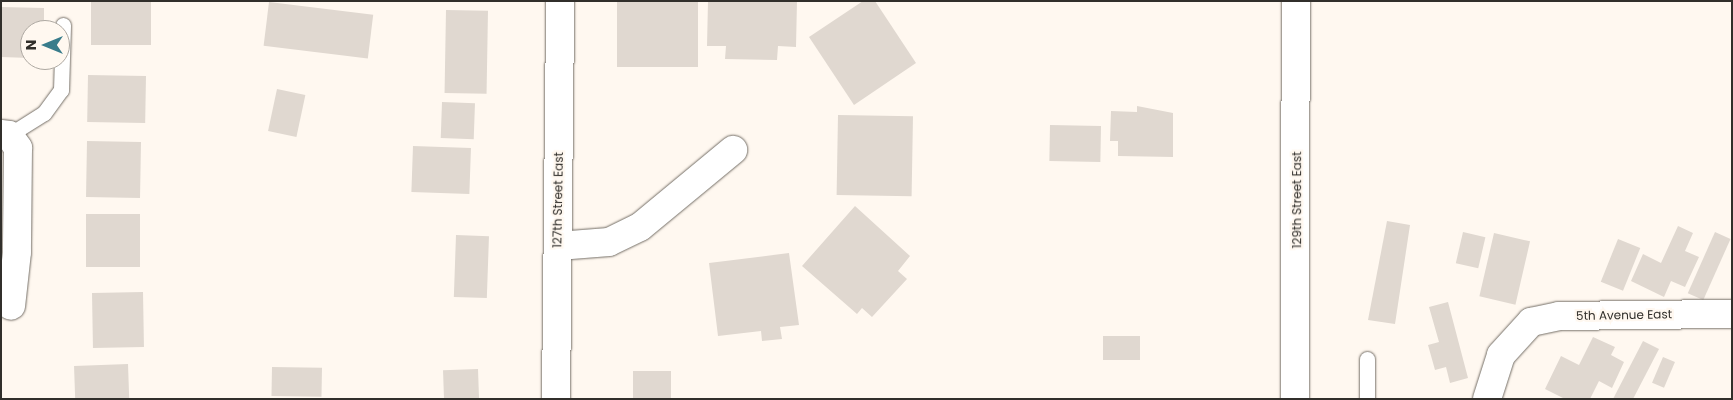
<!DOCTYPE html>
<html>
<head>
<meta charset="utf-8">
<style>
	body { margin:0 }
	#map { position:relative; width:1733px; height:400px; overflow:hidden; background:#fff8f0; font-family:Poppins,sans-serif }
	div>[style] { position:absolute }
	.building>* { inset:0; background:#e0d8d0; transform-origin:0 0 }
	.roads { filter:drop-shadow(0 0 1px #756f67) drop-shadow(0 0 1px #756f67) }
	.lane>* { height:15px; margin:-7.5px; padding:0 7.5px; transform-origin:7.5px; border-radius:7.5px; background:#fff }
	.street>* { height:28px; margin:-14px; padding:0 14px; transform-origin:14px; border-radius:14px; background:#fff }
	.secondary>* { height:28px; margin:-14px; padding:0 14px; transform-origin:14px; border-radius:14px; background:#fff }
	span { translate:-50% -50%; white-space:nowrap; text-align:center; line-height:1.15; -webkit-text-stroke:4.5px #fff8f0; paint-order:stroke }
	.street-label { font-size:12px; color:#312f2b }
	.frame { position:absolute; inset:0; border:2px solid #312f2b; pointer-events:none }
	.north { position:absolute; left:20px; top:20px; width:50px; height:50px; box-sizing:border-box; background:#fff8f0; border:1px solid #ada8a1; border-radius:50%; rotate:270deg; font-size:14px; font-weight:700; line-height:20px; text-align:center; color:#312f2b }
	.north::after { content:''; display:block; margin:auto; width:18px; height:22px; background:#387c8b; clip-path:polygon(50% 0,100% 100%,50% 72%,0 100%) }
</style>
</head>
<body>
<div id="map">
	<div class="building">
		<div style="left:91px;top:1px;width:60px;height:44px"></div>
		<div style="left:617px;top:1px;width:81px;height:66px"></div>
		<div style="clip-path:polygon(708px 1px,797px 1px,796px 47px,778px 46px,777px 60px,725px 59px,726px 46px,707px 46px)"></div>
		<div style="clip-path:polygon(863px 1px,875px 1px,916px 63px,854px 105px,809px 37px)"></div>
		<div style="left:269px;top:2px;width:105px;height:44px;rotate:7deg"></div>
		<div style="clip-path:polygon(1px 7px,44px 8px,44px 30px,30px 30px,30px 58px,1px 57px)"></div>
		<div style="left:446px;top:10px;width:42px;height:83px;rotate:1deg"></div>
		<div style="left:88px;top:75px;width:58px;height:47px;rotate:1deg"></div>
		<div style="left:277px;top:89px;width:29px;height:43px;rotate:12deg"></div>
		<div style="left:442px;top:102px;width:33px;height:36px;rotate:2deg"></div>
		<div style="clip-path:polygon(1137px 106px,1173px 113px,1173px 157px,1118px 156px,1118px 141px,1110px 141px,1111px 111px,1137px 112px)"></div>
		<div style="left:838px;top:115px;width:75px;height:80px;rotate:1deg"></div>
		<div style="left:1050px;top:125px;width:51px;height:36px;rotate:1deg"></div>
		<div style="left:87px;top:141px;width:54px;height:56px;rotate:1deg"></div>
		<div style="left:413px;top:146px;width:58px;height:46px;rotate:2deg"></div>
		<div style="clip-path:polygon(855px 206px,910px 256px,898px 271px,907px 279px,872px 317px,862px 308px,857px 314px,802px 266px)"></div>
		<div style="left:86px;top:214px;width:54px;height:53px"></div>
		<div style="clip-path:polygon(1387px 221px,1410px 225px,1395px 324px,1368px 320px)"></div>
		<div style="clip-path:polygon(1678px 226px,1693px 233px,1685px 251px,1699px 257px,1685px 287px,1671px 281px,1664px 297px,1631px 281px,1643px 254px,1661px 263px)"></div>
		<div style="left:1463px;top:232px;width:23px;height:32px;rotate:13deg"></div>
		<div style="left:1715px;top:232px;width:17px;height:67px;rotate:24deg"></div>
		<div style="left:1494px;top:233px;width:37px;height:65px;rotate:13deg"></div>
		<div style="left:456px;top:235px;width:33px;height:62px;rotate:2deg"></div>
		<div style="left:1618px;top:239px;width:24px;height:46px;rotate:22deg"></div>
		<div style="clip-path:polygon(789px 253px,799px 325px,780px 327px,782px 339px,762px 341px,761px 331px,718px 336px,709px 263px)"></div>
		<div style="left:143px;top:292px;width:55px;height:51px;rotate:89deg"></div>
		<div style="clip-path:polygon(1448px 302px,1468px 378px,1450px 383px,1446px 367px,1435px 370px,1428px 345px,1439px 342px,1429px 307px)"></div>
		<div style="left:1103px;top:336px;width:37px;height:24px"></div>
		<div style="clip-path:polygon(1593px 337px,1615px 347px,1611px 355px,1624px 362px,1612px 388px,1599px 381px,1590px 399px,1565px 399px,1545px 389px,1561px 356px,1579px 365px)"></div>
		<div style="clip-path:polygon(1643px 341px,1659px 349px,1633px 399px,1613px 399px)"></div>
		<div style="left:1663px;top:357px;width:13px;height:28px;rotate:23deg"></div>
		<div style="left:128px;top:364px;width:35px;height:54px;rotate:88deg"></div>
		<div style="left:272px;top:367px;width:50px;height:29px;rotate:1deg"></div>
		<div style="left:478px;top:369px;width:30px;height:35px;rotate:88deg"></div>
		<div style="left:633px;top:371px;width:38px;height:28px"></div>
	</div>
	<div class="roads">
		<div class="lane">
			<div style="left:9px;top:135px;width:41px;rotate:-32.2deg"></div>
			<div style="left:44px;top:113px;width:29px;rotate:-54deg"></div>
			<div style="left:61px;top:90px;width:65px;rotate:-88.2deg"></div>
			<div style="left:1367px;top:359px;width:40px;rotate:90deg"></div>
		</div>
		<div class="street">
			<div style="left:1px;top:134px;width:8px;rotate:7deg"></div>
			<div style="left:9px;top:135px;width:16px;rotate:55deg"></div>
			<div style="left:18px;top:148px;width:104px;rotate:90.6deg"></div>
			<div style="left:17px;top:252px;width:54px;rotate:96.3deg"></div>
			<div style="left:558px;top:246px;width:51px;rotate:-4.5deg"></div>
			<div style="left:609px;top:242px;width:34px;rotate:-26deg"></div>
			<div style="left:640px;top:227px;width:121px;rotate:-39.6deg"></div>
			<div style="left:1487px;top:399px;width:46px;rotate:-72.3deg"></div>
			<div style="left:1501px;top:355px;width:45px;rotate:-47.7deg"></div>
			<div style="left:1531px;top:322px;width:29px;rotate:-12deg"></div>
			<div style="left:1559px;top:316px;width:173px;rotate:-0.7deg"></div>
		</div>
		<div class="secondary">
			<div style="left:556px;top:399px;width:398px;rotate:-89.4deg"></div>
			<div style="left:1295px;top:399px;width:398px;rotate:-89.9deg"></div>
		</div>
	</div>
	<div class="street-label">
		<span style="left:558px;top:200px;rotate:-89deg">127th Street East</span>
		<span style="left:1297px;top:200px;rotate:-90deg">129th Street East</span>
		<span style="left:1624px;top:315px;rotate:-1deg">5th Avenue East</span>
	</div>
	<div class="frame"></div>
	<div class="north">N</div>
</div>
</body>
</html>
